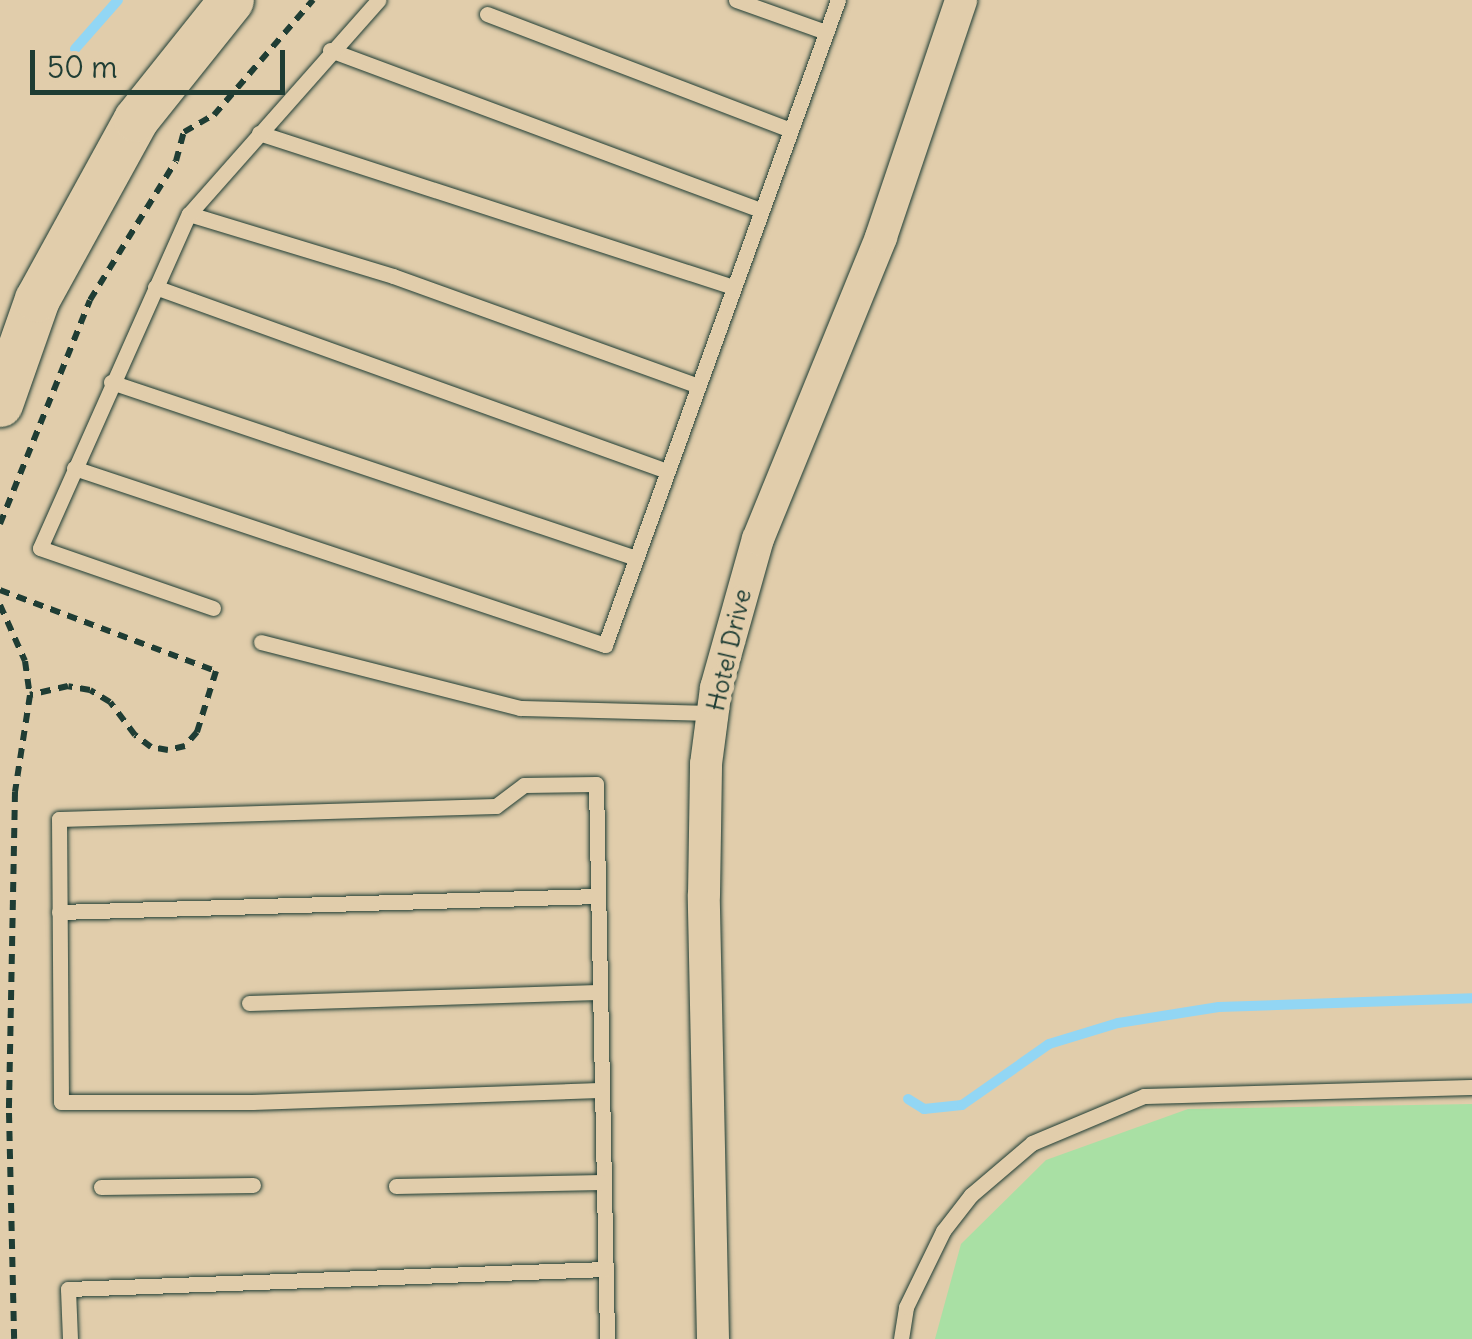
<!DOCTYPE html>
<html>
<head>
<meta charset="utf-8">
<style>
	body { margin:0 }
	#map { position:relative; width:1472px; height:1339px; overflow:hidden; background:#e1cdab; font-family:Delius,sans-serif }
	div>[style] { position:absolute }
	.green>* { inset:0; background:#a9e0a4 }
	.stream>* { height:10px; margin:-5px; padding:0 5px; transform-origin:5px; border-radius:5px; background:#92d6f4 }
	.path>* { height:6px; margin-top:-3px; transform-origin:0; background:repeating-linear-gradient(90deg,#1f3d34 0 10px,transparent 0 18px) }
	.roads { filter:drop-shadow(0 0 2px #1f3d34) drop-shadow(0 0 2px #1f3d34) }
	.service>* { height:15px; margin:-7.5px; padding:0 7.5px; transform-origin:7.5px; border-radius:7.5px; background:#e1cdab }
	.minor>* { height:32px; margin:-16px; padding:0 16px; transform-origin:16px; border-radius:16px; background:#e1cdab }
	.secondary>* { height:45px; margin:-22.5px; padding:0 22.5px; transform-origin:22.5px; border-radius:22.5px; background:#e1cdab }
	span { translate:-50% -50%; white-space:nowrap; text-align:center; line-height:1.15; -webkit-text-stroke:10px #e1cdab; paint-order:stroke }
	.street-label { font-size:25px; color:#1f3d34 }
	.scale { position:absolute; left:30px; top:50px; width:255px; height:45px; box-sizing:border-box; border:5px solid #1f3d34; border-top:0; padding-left:12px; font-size:30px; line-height:35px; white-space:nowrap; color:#1f3d34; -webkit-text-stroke:8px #e1cdab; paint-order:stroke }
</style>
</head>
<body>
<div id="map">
	<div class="green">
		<div style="clip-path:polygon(1472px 1104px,1472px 1339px,935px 1339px,961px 1244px,1046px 1160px,1188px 1109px)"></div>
	</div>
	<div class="stream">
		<div style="left:75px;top:49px;width:65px;rotate:-48.7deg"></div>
		<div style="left:908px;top:1099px;width:19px;rotate:32deg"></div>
		<div style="left:924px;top:1109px;width:38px;rotate:-6deg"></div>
		<div style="left:962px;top:1105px;width:106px;rotate:-35deg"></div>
		<div style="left:1049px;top:1044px;width:72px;rotate:-16.9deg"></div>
		<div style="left:1118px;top:1023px;width:102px;rotate:-9deg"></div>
		<div style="left:1219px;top:1007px;width:253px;rotate:-2deg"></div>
	</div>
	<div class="path">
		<div style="left:0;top:524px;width:241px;rotate:-68.1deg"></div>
		<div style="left:90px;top:300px;width:163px;rotate:-58.3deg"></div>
		<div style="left:176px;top:161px;width:30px;rotate:-75deg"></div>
		<div style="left:184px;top:132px;width:34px;rotate:-30deg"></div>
		<div style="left:214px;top:115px;width:152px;rotate:-49.3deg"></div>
		<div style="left:0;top:590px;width:231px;rotate:20.6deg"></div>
		<div style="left:216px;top:671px;width:64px;rotate:107.3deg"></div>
		<div style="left:197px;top:732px;width:18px;rotate:131deg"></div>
		<div style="left:185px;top:746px;width:17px;rotate:167deg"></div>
		<div style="left:168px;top:750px;width:17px;rotate:-170deg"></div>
		<div style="left:151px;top:747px;width:20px;rotate:-143deg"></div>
		<div style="left:135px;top:735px;width:41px;rotate:-127.1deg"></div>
		<div style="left:110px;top:702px;width:23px;rotate:-149deg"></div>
		<div style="left:90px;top:690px;width:22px;rotate:-170deg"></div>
		<div style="left:68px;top:686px;width:39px;rotate:167deg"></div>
		<div style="left:0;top:605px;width:61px;rotate:65.9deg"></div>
		<div style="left:25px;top:661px;width:34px;rotate:82deg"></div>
		<div style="left:30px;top:695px;width:98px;rotate:98.8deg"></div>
		<div style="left:15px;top:792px;width:321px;rotate:91.1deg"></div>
		<div style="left:9px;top:1113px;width:226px;rotate:88.7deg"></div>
	</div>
	<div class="roads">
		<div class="service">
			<div style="left:736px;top:0;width:96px;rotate:19.6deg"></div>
			<div style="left:487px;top:14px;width:325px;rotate:20.9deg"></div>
			<div style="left:330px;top:50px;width:460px;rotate:20.4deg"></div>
			<div style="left:259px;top:133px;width:499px;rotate:18deg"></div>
			<div style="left:189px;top:214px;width:213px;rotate:16.9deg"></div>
			<div style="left:393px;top:276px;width:324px;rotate:19.8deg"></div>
			<div style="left:155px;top:287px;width:544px;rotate:19.77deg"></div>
			<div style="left:111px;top:382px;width:554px;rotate:18.53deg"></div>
			<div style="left:74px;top:468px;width:560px;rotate:18.43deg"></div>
			<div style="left:605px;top:645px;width:686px;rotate:-70.14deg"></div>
			<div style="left:213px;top:608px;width:183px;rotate:-160.9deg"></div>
			<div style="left:40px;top:548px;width:366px;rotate:-66deg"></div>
			<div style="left:189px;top:214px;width:286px;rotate:-48.5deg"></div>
			<div style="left:261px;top:642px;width:267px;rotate:14.3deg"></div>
			<div style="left:520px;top:708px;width:193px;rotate:1.5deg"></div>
			<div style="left:59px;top:912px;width:538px;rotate:-1.7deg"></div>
			<div style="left:249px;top:1003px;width:349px;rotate:-1.8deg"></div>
			<div style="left:599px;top:1090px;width:347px;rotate:178deg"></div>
			<div style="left:252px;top:1102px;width:191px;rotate:180deg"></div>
			<div style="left:61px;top:1102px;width:283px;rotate:-90.4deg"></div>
			<div style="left:59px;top:819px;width:437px;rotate:-1.7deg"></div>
			<div style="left:496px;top:806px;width:35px;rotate:-37deg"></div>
			<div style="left:524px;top:785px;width:72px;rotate:-0.8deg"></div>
			<div style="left:596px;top:784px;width:555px;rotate:88.86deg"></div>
			<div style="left:396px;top:1186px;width:206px;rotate:-1.1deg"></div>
			<div style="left:101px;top:1187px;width:152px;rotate:-0.8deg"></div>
			<div style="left:70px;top:1339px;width:50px;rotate:-92.3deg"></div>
			<div style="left:68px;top:1289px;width:537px;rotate:-2.13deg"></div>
			<div style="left:901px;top:1339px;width:32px;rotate:-81deg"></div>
			<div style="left:906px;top:1307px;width:85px;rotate:-64deg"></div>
			<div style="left:943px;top:1231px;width:46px;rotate:-52.1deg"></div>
			<div style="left:971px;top:1195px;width:80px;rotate:-40.4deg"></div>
			<div style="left:1032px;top:1143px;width:121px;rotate:-22.8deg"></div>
			<div style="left:1144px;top:1096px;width:328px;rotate:-1.6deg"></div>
		</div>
		<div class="minor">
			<div style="left:713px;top:1339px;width:444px;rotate:-91.2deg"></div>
			<div style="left:704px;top:895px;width:131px;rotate:-89.1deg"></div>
			<div style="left:706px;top:764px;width:77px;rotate:-82.5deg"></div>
			<div style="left:716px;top:688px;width:155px;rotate:-74.3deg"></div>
			<div style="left:758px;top:539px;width:326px;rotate:-67.8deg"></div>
			<div style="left:881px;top:237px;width:250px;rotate:-71.3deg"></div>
		</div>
		<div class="secondary">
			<div style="left:0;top:404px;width:111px;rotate:-70.6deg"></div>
			<div style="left:37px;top:299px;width:205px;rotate:-61.2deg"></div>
			<div style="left:136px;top:119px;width:152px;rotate:-51.4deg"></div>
		</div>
	</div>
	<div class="street-label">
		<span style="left:729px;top:650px;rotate:-77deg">Hotel Drive</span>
	</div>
	<div class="scale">50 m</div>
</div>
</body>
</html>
